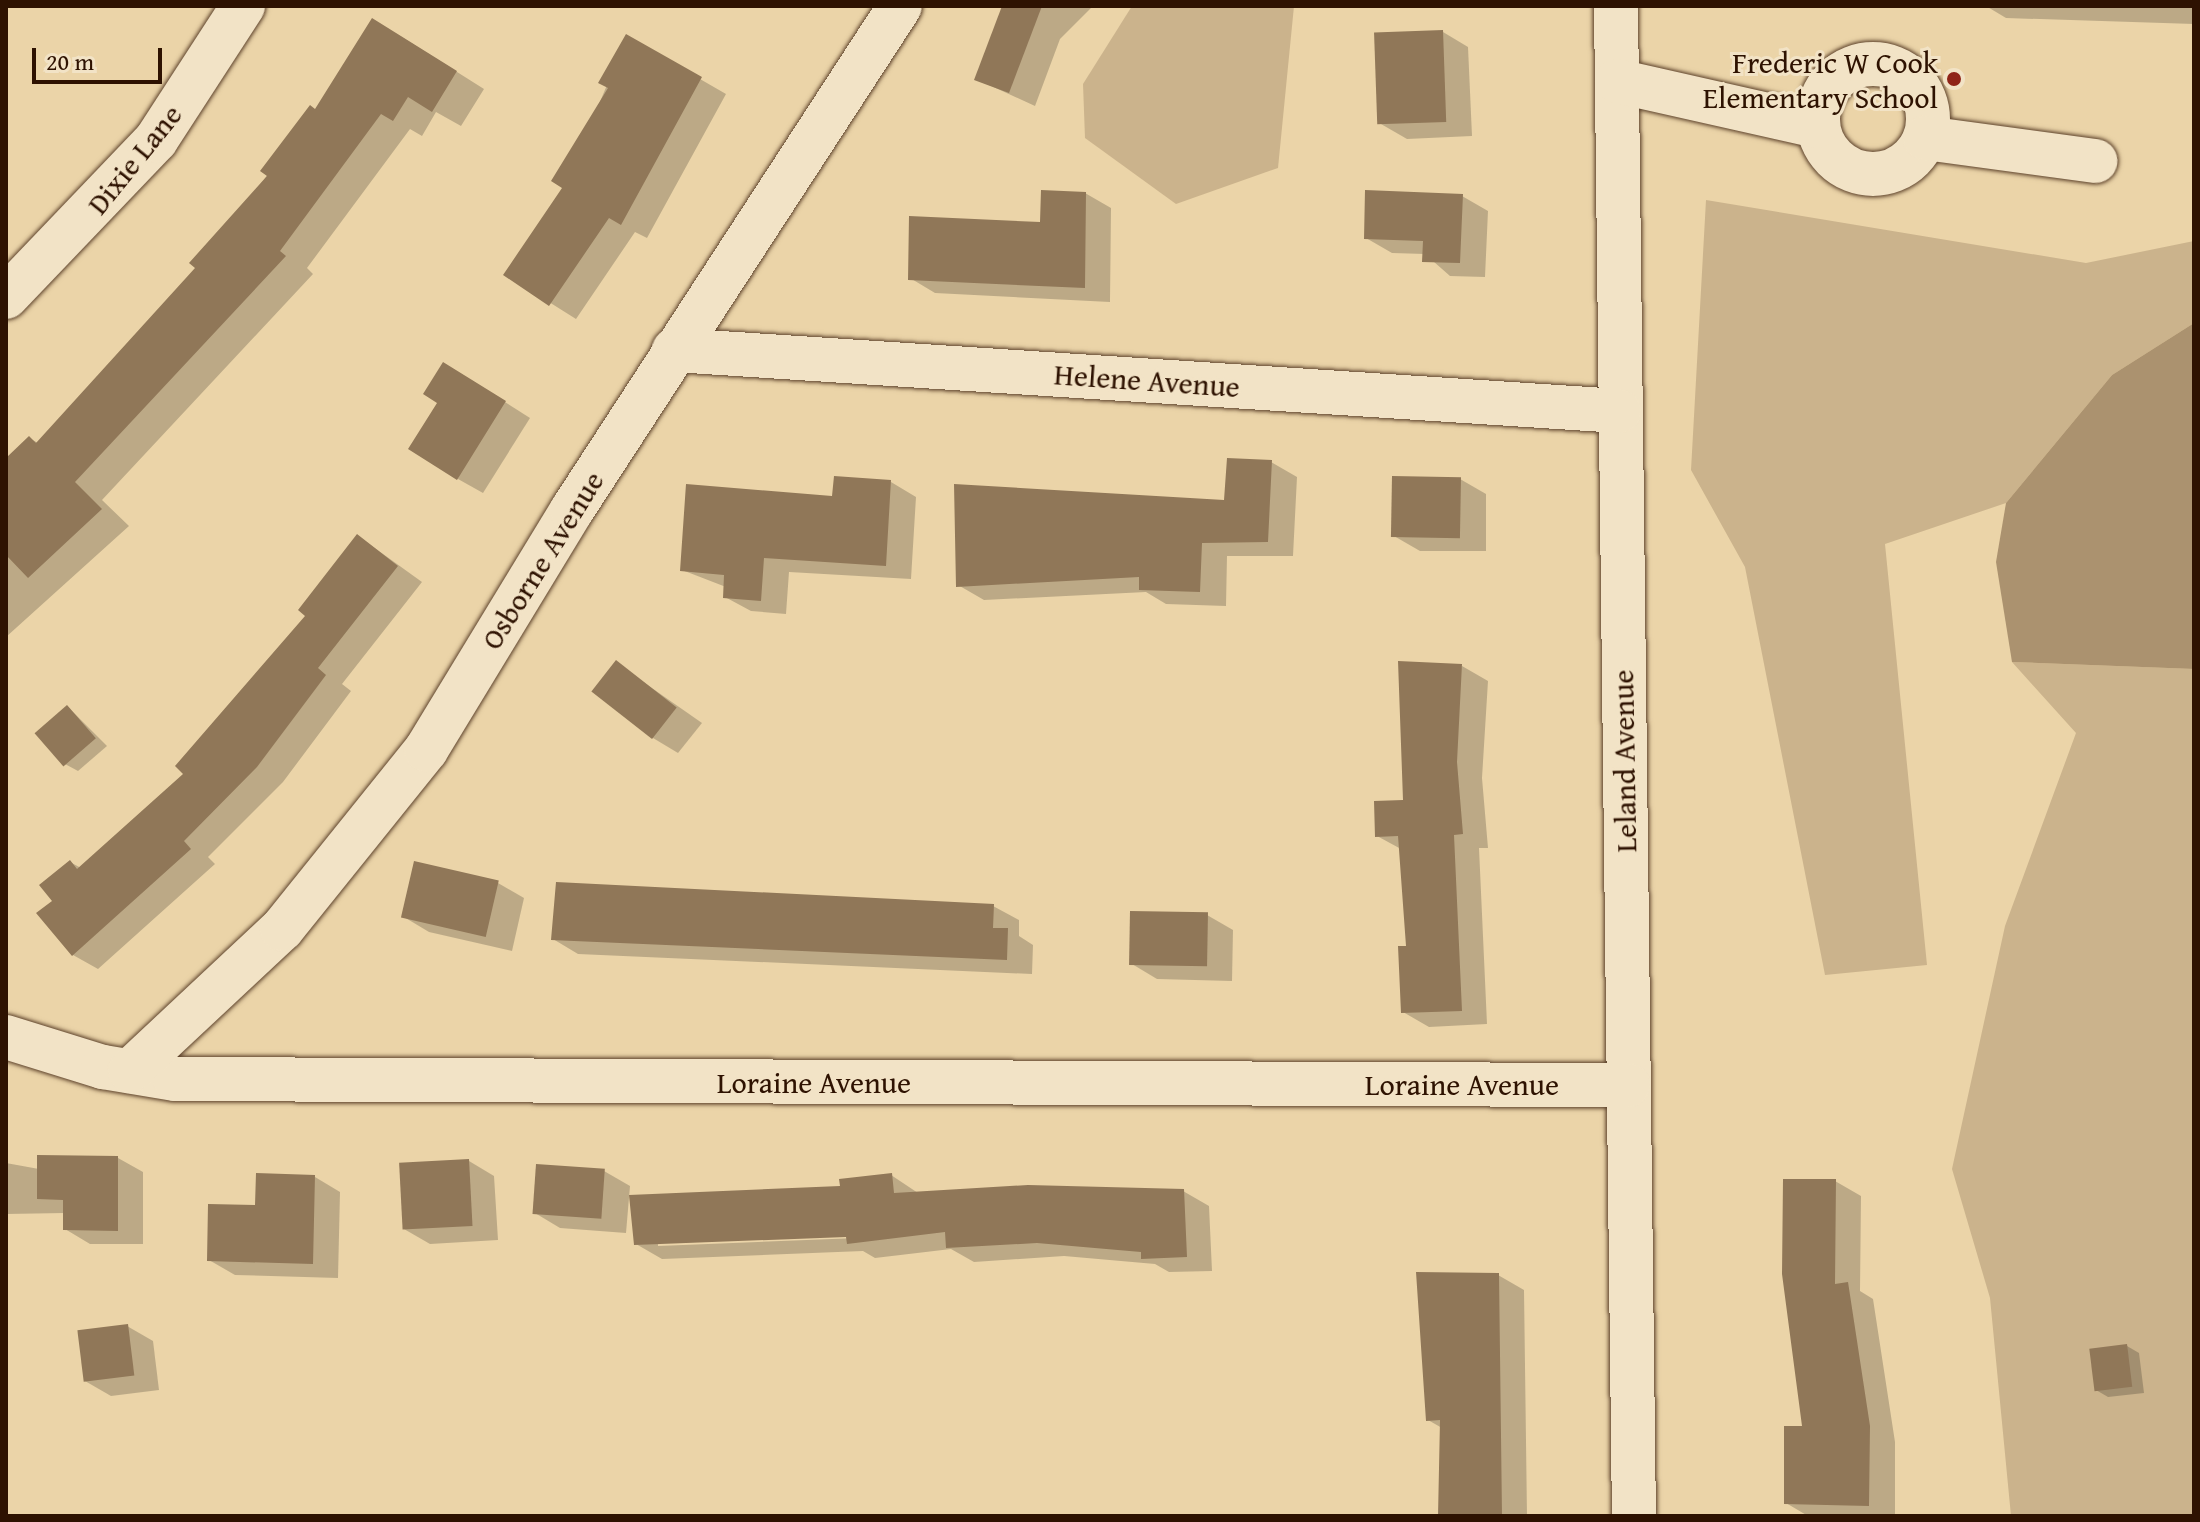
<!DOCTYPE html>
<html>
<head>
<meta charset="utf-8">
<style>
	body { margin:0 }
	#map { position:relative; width:2200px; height:1522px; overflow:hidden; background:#ebd4a8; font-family:"Gentium Book Plus",serif }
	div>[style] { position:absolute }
	.green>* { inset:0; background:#cbb38c }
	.water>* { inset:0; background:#ab926f }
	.shadow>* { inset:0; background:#0003 }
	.building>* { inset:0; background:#907758; transform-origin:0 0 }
	.roads { filter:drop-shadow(0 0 2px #5d422b) drop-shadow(0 0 2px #5d422b) }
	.minor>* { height:44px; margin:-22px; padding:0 22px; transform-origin:22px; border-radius:22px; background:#f2e3c6 }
	.minor>.ring { margin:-22px; padding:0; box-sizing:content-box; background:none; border:44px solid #f2e3c6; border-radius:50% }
	.dots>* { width:22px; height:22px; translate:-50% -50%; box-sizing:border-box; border:4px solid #f2e3c6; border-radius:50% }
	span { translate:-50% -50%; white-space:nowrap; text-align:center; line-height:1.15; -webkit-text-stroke:6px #f2e3c6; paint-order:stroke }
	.poi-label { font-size:30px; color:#2e1201 }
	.right { translate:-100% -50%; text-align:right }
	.street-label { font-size:30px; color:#2e1201 }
	.frame { position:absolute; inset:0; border:8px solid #2e1201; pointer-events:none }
	.scale { position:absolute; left:32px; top:48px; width:130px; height:36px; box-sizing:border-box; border:4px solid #2e1201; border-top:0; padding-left:10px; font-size:24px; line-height:28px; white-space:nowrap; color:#2e1201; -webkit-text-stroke:6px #f2e3c6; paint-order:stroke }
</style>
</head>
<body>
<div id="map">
	<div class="green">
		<div style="clip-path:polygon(1132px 6px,1294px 6px,1278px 168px,1176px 204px,1085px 138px,1083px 84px)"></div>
		<div style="clip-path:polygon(1706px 200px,2086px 263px,2194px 241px,2194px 323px,2112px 375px,2006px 503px,1885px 544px,1927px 965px,1825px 975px,1745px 567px,1691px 470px)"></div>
		<div style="clip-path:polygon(2012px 662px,2194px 669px,2194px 1516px,2011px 1516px,1990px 1298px,1952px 1169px,2005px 926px,2076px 733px)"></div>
	</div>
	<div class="water">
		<div style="clip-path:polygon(2194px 323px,2194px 669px,2012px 662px,1996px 562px,2006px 503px,2112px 375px)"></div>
	</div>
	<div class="shadow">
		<div style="clip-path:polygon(1004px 6px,1093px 6px,1060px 39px,1035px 106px,976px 79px)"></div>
		<div style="clip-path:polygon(1986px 6px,2194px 6px,2194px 24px,2006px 18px)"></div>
		<div style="clip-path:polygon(1443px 32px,1468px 47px,1472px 136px,1407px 139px,1381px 124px)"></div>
		<div style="clip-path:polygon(400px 36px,484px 89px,461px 126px,436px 112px,422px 136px,410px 129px,307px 268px,313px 274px,102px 500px,129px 526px,6px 637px,6px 461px,29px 438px,38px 443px,197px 268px,316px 111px)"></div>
		<div style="clip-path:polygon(627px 37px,726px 94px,647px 238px,635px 232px,576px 319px,506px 275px,564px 188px)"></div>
		<div style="clip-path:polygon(1085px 193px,1111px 208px,1110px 302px,935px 293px,910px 278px,1042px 224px)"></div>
		<div style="clip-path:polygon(1462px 196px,1488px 211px,1485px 277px,1450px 276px,1425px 254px,1392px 253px,1366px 238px)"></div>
		<div style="clip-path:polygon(469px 379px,530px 418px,483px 493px,458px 479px)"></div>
		<div style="clip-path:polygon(1271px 462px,1297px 477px,1293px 556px,1227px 556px,1226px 606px,1166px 604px,1146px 592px,984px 600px,958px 585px,1226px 502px)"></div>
		<div style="clip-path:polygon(1460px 479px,1486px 494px,1486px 551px,1420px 551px,1394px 536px)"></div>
		<div style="clip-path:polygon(891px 482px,916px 497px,911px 579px,789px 572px,786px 614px,751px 611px,725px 597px,726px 587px,682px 570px,834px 498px)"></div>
		<div style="clip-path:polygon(358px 536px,422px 582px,342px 684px,351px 691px,283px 782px,208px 857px,215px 864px,98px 969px,73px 955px,55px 901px,70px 862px,81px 868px,186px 774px,308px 616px)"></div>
		<div style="clip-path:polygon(616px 663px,702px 723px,678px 753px,653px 738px)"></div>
		<div style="clip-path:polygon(1462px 666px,1488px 681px,1482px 778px,1488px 848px,1479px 848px,1487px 1024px,1429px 1027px,1403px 1012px,1409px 948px,1401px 849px,1377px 836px,1405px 802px)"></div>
		<div style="clip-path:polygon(68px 707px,107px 746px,78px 771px,65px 764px)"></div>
		<div style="clip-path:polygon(498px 883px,524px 898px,512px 951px,429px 932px,404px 917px)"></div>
		<div style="clip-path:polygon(993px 906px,1019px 920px,1019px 936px,1033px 945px,1032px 974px,578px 954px,553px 939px)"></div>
		<div style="clip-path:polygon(1207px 915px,1233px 930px,1232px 981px,1157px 979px,1132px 964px)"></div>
		<div style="clip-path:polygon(118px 1158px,143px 1172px,143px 1244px,90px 1244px,65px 1229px,65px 1213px,6px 1214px,6px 1163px,39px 1169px)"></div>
		<div style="clip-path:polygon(469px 1161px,494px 1176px,498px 1240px,430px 1244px,404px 1229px)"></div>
		<div style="clip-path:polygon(604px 1171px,630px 1186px,626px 1233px,560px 1228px,535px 1213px)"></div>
		<div style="clip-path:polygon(evenodd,891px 1175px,918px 1193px,1183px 1191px,1209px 1206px,1212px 1271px,1169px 1272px,1155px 1264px,1064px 1256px,974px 1262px,951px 1249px,875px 1258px,863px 1251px,662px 1259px,636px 1244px,891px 1175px,856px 1234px,857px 1238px,658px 1246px,658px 1242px,856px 1234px)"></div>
		<div style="clip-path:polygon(315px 1177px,340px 1192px,338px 1278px,235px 1275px,209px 1260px,257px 1207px)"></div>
		<div style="clip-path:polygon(1835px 1181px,1861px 1196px,1860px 1291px,1873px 1299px,1895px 1442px,1895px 1516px,1808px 1516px,1786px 1503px,1804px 1428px)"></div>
		<div style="clip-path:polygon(1498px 1275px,1524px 1290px,1527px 1516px,1442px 1516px,1442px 1428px,1428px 1420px)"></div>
		<div style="clip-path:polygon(127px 1326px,153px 1341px,159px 1390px,111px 1396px,85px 1381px)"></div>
		<div style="clip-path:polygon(2127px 1346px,2139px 1353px,2144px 1393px,2108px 1397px,2096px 1390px)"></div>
	</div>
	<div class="building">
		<div style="clip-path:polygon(1002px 6px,1042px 6px,1009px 93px,974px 80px)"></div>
		<div style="clip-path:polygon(372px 18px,457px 71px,432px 112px,408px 97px,393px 121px,381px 114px,280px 251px,286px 256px,75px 482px,102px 509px,28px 578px,6px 555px,6px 458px,29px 436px,36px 443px,195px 268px,189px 263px,267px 176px,260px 171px,310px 105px,315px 109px)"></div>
		<div style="left:1443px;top:30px;width:92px;height:69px;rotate:88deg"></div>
		<div style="clip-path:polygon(626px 34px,702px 77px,621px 225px,609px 218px,549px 306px,503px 275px,562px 188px,551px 181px,608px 88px,598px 83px)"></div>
		<div style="clip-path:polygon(1041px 190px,1086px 192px,1085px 288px,908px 280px,909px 216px,1040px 222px)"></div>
		<div style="clip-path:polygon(1365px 190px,1463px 194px,1460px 263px,1422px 262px,1423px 241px,1364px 239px)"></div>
		<div style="clip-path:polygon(443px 362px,506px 401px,457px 480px,408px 449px,437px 403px,423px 394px)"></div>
		<div style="clip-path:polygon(1227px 458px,1272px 460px,1268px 542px,1202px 543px,1200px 592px,1139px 590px,1139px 577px,956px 587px,954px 484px,1224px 500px)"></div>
		<div style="clip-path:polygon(834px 476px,891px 480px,886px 566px,764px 558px,761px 601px,723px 598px,724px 575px,680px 571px,686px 484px,832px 496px)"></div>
		<div style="left:1392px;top:476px;width:69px;height:61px;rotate:1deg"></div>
		<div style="clip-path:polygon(357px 534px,398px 566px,318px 668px,326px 675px,257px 767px,184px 841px,191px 849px,72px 956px,36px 913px,52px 901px,39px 885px,70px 860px,77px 869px,183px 774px,175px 766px,305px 616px,298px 610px)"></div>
		<div style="left:616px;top:660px;width:77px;height:40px;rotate:38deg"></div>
		<div style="clip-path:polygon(1398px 661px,1462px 664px,1457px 762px,1463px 834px,1454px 835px,1462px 1011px,1401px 1013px,1398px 946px,1406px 946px,1398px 836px,1375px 837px,1374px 801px,1403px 800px)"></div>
		<div style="left:67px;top:705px;width:44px;height:43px;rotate:49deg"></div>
		<div style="left:414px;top:861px;width:87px;height:58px;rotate:13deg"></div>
		<div style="clip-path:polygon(556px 882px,994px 904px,993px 928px,1008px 928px,1007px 960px,551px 940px)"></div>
		<div style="left:1130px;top:911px;width:78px;height:54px;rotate:1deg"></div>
		<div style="clip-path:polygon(37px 1155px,118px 1156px,118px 1231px,63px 1230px,63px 1200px,37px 1199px)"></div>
		<div style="left:469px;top:1159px;width:67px;height:70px;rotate:87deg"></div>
		<div style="left:536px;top:1164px;width:69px;height:50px;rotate:4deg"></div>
		<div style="clip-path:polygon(256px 1173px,315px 1175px,313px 1264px,207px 1261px,208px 1204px,255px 1205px)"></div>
		<div style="clip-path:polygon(892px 1173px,894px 1193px,1028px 1185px,1184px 1189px,1187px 1257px,1141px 1259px,1141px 1252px,1037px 1243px,946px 1248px,945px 1232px,847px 1244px,846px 1237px,634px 1245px,629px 1195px,840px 1186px,839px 1179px)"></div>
		<div style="clip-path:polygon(1783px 1179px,1836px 1179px,1835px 1284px,1848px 1282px,1870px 1426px,1869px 1506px,1784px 1504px,1784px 1426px,1802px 1426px,1782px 1274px)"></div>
		<div style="clip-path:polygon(1416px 1272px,1499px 1273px,1502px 1516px,1438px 1516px,1440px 1420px,1426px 1421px)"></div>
		<div style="left:128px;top:1324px;width:52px;height:51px;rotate:83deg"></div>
		<div style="left:2127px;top:1344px;width:43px;height:38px;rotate:83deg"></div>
	</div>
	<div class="roads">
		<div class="minor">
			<div style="left:1616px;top:6px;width:1510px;rotate:89.32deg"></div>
			<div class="ring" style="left:1818px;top:64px;width:66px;height:66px"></div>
			<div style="left:1617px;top:81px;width:204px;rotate:12.7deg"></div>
			<div style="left:1925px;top:138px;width:172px;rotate:7.7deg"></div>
			<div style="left:6px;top:297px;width:217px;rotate:-46.3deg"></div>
			<div style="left:156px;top:140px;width:160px;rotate:-57deg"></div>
			<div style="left:674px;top:350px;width:947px;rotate:3.69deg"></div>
			<div style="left:6px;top:1037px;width:102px;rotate:17.2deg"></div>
			<div style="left:103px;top:1067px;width:73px;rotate:9.5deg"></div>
			<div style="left:175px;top:1079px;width:1453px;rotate:0.24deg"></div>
			<div style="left:130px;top:1071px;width:208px;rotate:-43.1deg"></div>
			<div style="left:282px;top:929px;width:230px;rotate:-51.2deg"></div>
			<div style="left:426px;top:750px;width:281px;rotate:-58.7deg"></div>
			<div style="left:572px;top:510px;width:601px;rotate:-56.94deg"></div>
		</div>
	</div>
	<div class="dots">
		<div style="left:1954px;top:79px;background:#8f2418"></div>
	</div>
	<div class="poi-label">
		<span class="right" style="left:1938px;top:79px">Frederic W Cook<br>Elementary School</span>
	</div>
	<div class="street-label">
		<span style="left:134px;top:159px;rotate:-51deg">Dixie Lane</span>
		<span style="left:1147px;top:380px;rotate:4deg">Helene Avenue</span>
		<span style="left:542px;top:560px;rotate:-58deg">Osborne Avenue</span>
		<span style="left:1624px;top:761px;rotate:-91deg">Leland Avenue</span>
		<span style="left:814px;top:1082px">Loraine Avenue</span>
		<span style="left:1462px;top:1084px">Loraine Avenue</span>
	</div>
	<div class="frame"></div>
	<div class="scale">20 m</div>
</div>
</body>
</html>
